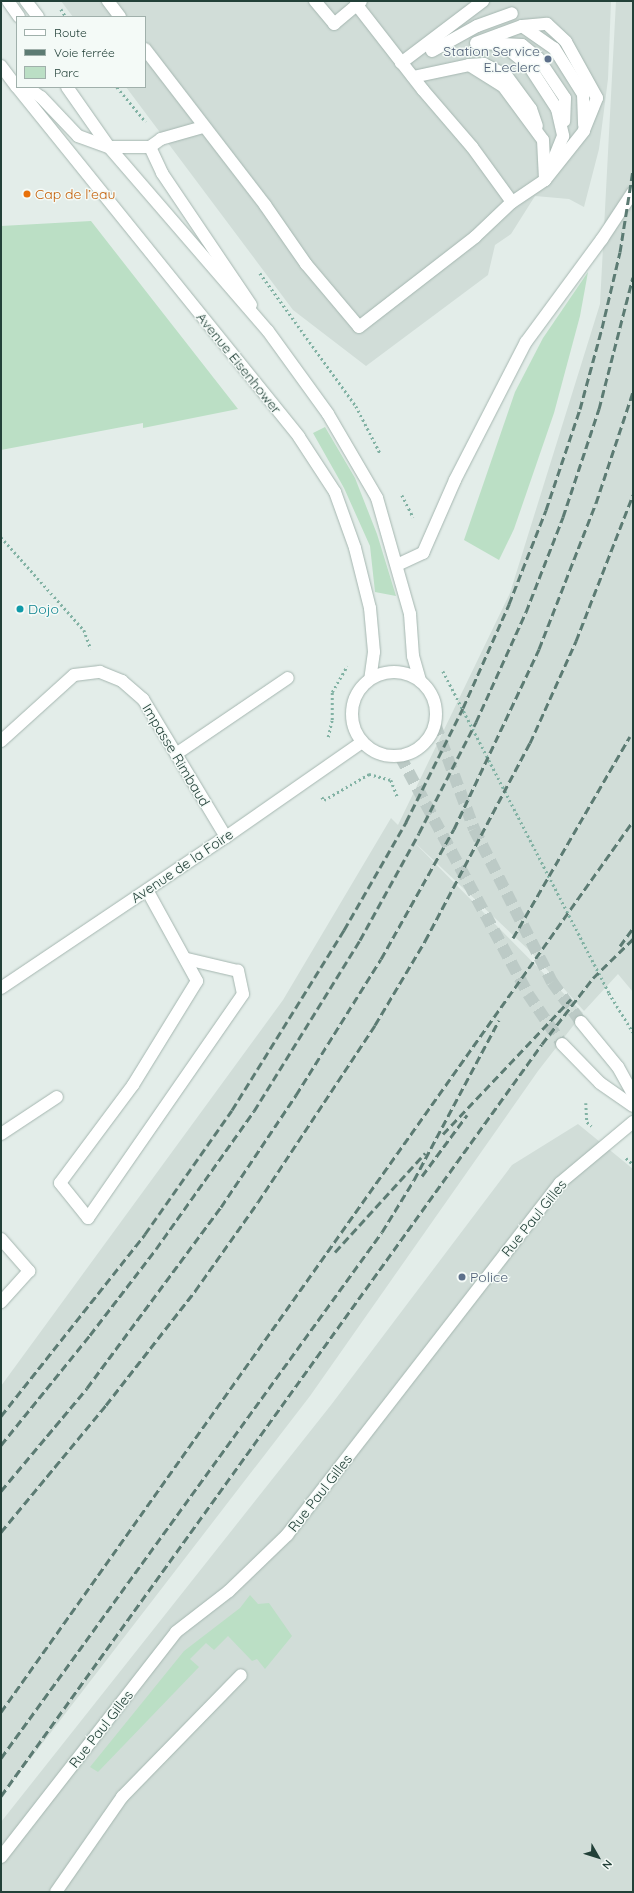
<!DOCTYPE html>
<html>
<head>
<meta charset="utf-8">
<style>
	body { margin:0 }
	#map { position:relative; width:634px; height:1893px; overflow:hidden; background:#e3ede9; font-family:Quicksand,sans-serif }
	div>[style] { position:absolute }
	.built>* { inset:0; background:#d1ddd8 }
	.green>* { inset:0; background:#bbdfc5 }
	.secondary-tunnel>* { height:12px; margin-top:-6px; transform-origin:0; background:repeating-linear-gradient(90deg,#bccac6 0 12px,transparent 0 18px) }
	.path>* { height:2.5px; margin-top:-1.25px; transform-origin:0; background:repeating-linear-gradient(90deg,#82b2a4 0 2px,transparent 0 5px) }
	.roads { filter:drop-shadow(0 0 1px #a5b6b0) drop-shadow(0 0 1px #a5b6b0) }
	.lane>* { height:12px; margin:-6px; padding:0 6px; transform-origin:6px; border-radius:6px; background:#fff }
	.street>* { height:12px; margin:-6px; padding:0 6px; transform-origin:6px; border-radius:6px; background:#fff }
	.secondary>* { height:12px; margin:-6px; padding:0 6px; transform-origin:6px; border-radius:6px; background:#fff }
	.secondary>.ring { margin:-6px; padding:0; box-sizing:content-box; background:none; border:12px solid #fff; border-radius:50% }
	.rail>* { height:3px; margin-top:-1.5px; transform-origin:0; background:repeating-linear-gradient(90deg,#5c7b73 0 8px,transparent 0 12px) }
	.dots>* { width:11px; height:11px; translate:-50% -50%; box-sizing:border-box; border:2px solid #f4faf7; border-radius:50% }
	span { translate:-50% -50%; white-space:nowrap; text-align:center; line-height:1.15; -webkit-text-stroke:3px #f4faf7; paint-order:stroke }
	.service-label { font-size:14px; color:#4e5e75 }
	.right { translate:-100% -50%; text-align:right }
	.left { translate:0 -50%; text-align:left }
	.food-label { font-size:14px; color:#c56008 }
	.street-label { font-size:14px; color:#224038 }
	.culture-label { font-size:14px; color:#0d838f }
	.frame { position:absolute; inset:0; border:2px solid #224038; pointer-events:none }
	.legend { position:absolute; left:16px; top:16px; width:130px; height:72px; box-sizing:border-box; background:#f4faf7; border:1px solid #a0b0ab; margin:0; padding:5px 7px; list-style:none; font-size:12px; color:#224038 }
	.legend li { display:flex; align-items:center; gap:8px; height:20px }
	.legend b { width:20px; border:1px solid #a0b0ab }
	.north { position:absolute; left:578px; top:1837px; width:40px; height:40px; -webkit-text-stroke:3px #f4faf7; paint-order:stroke; rotate:129deg; font-size:11px; font-weight:700; line-height:16px; text-align:center; color:#224038 }
	.north::after { content:''; display:block; margin:auto; width:14px; height:18px; background:#224038; clip-path:polygon(50% 0,100% 100%,50% 72%,0 100%) }
</style>
</head>
<body>
<div id="map">
	<div class="built">
		<div style="clip-path:polygon(61px 1px,611px 1px,608px 79px,599px 149px,584px 207px,569px 199px,535px 196px,511px 234px,495px 245px,488px 275px,366px 366px,293px 310px,126px 87px,145px 87px,145px 17px,73px 17px)"></div>
		<div style="clip-path:polygon(616px 1px,633px 1px,633px 992px,618px 974px,584px 1011px,532px 953px,410px 838px,583px 1013px,538px 1071px,310px 1396px,1px 1797px,1px 1386px,283px 1000px,391px 818px,398px 825px,510px 593px,600px 304px)"></div>
		<div style="clip-path:polygon(578px 1124px,633px 1169px,633px 1892px,1px 1892px,1px 1822px,331px 1405px,512px 1165px)"></div>
	</div>
	<div class="green">
		<div style="clip-path:polygon(91px 221px,238px 409px,143px 428px,143px 423px,1px 450px,1px 226px)"></div>
		<div style="clip-path:polygon(588px 272px,580px 316px,554px 413px,514px 529px,499px 560px,464px 540px,515px 392px,543px 338px)"></div>
		<div style="clip-path:polygon(325px 427px,355px 478px,377px 534px,396px 596px,375px 592px,370px 546px,344px 488px,313px 433px)"></div>
		<div style="clip-path:polygon(250px 1595px,258px 1604px,269px 1603px,292px 1636px,265px 1669px,257px 1659px,252px 1661px,228px 1636px,214px 1650px,206px 1643px,190px 1659px,199px 1667px,98px 1772px,90px 1767px,184px 1651px,240px 1608px)"></div>
	</div>
	<div class="secondary-tunnel">
		<div style="left:435px;top:724px;width:112px;rotate:69.6deg"></div>
		<div style="left:474px;top:829px;width:172px;rotate:63deg"></div>
		<div style="left:552px;top:982px;width:49px;rotate:54.1deg"></div>
		<div style="left:400px;top:756px;width:270px;rotate:61.7deg"></div>
		<div style="left:528px;top:994px;width:60px;rotate:55.8deg"></div>
	</div>
	<div class="path">
		<div style="left:61px;top:9px;width:9px;rotate:58deg"></div>
		<div style="left:117px;top:87px;width:45px;rotate:50.4deg"></div>
		<div style="left:260px;top:273px;width:164px;rotate:54.2deg"></div>
		<div style="left:356px;top:406px;width:53px;rotate:62.9deg"></div>
		<div style="left:402px;top:495px;width:25px;rotate:63deg"></div>
		<div style="left:1px;top:537px;width:125px;rotate:48.3deg"></div>
		<div style="left:84px;top:630px;width:20px;rotate:70deg"></div>
		<div style="left:443px;top:671px;width:362px;rotate:62.7deg"></div>
		<div style="left:609px;top:993px;width:46px;rotate:58.4deg"></div>
		<div style="left:328px;top:737px;width:17px;rotate:-77deg"></div>
		<div style="left:332px;top:720px;width:28px;rotate:-90deg"></div>
		<div style="left:332px;top:692px;width:30px;rotate:-60deg"></div>
		<div style="left:322px;top:797px;width:4px;rotate:56deg"></div>
		<div style="left:324px;top:800px;width:52px;rotate:-30deg"></div>
		<div style="left:369px;top:774px;width:23px;rotate:15deg"></div>
		<div style="left:391px;top:780px;width:19px;rotate:69deg"></div>
		<div style="left:586px;top:1103px;width:19px;rotate:87deg"></div>
		<div style="left:587px;top:1122px;width:6px;rotate:39deg"></div>
		<div style="left:626px;top:1158px;width:9px;rotate:41deg"></div>
	</div>
	<div class="roads">
		<div class="lane">
			<div style="left:26px;top:1px;width:20px;rotate:53deg"></div>
			<div style="left:108px;top:1px;width:20px;rotate:53deg"></div>
			<div style="left:315px;top:1px;width:30px;rotate:50deg"></div>
			<div style="left:334px;top:24px;width:35px;rotate:-40deg"></div>
			<div style="left:522px;top:26px;width:39px;rotate:35deg"></div>
			<div style="left:554px;top:48px;width:54px;rotate:57.8deg"></div>
			<div style="left:583px;top:94px;width:31px;rotate:88deg"></div>
			<div style="left:476px;top:43px;width:49px;rotate:-20.3deg"></div>
			<div style="left:522px;top:26px;width:25px;rotate:-5deg"></div>
			<div style="left:547px;top:24px;width:26px;rotate:43deg"></div>
			<div style="left:566px;top:42px;width:64px;rotate:61deg"></div>
			<div style="left:597px;top:98px;width:35px;rotate:112deg"></div>
			<div style="left:584px;top:131px;width:63px;rotate:128.5deg"></div>
			<div style="left:480px;top:43px;width:22px;rotate:3deg"></div>
			<div style="left:502px;top:44px;width:35px;rotate:39deg"></div>
			<div style="left:529px;top:66px;width:51px;rotate:56.9deg"></div>
			<div style="left:557px;top:109px;width:28px;rotate:77deg"></div>
			<div style="left:563px;top:136px;width:32px;rotate:112deg"></div>
			<div style="left:502px;top:44px;width:20px;rotate:3deg"></div>
			<div style="left:522px;top:45px;width:21px;rotate:39deg"></div>
			<div style="left:538px;top:58px;width:48px;rotate:56deg"></div>
			<div style="left:565px;top:98px;width:23px;rotate:92deg"></div>
			<div style="left:145px;top:49px;width:197px;rotate:52.4deg"></div>
			<div style="left:265px;top:205px;width:72px;rotate:55.2deg"></div>
			<div style="left:306px;top:264px;width:82px;rotate:49.9deg"></div>
			<div style="left:359px;top:327px;width:147px;rotate:-37.8deg"></div>
			<div style="left:475px;top:237px;width:51px;rotate:-43.4deg"></div>
			<div style="left:512px;top:202px;width:68px;rotate:-126deg"></div>
			<div style="left:472px;top:147px;width:75px;rotate:-130.7deg"></div>
			<div style="left:423px;top:90px;width:109px;rotate:-127.9deg"></div>
			<div style="left:432px;top:51px;width:51px;rotate:-29.1deg"></div>
			<div style="left:477px;top:26px;width:37px;rotate:-20deg"></div>
			<div style="left:401px;top:63px;width:103px;rotate:-37.1deg"></div>
			<div style="left:469px;top:65px;width:15px;rotate:-4deg"></div>
			<div style="left:484px;top:64px;width:25px;rotate:27deg"></div>
			<div style="left:506px;top:75px;width:42px;rotate:53.7deg"></div>
			<div style="left:531px;top:109px;width:18px;rotate:71deg"></div>
			<div style="left:413px;top:77px;width:57px;rotate:-12.1deg"></div>
			<div style="left:469px;top:65px;width:40px;rotate:32deg"></div>
			<div style="left:503px;top:86px;width:67px;rotate:53.5deg"></div>
			<div style="left:543px;top:140px;width:40px;rotate:87.1deg"></div>
			<div style="left:545px;top:180px;width:40px;rotate:146deg"></div>
			<div style="left:27px;top:87px;width:17px;rotate:36deg"></div>
			<div style="left:41px;top:97px;width:54px;rotate:46.5deg"></div>
			<div style="left:78px;top:136px;width:33px;rotate:20deg"></div>
			<div style="left:109px;top:147px;width:41px"></div>
			<div style="left:203px;top:127px;width:44px;rotate:164.1deg"></div>
			<div style="left:161px;top:139px;width:14px;rotate:144deg"></div>
			<div style="left:150px;top:147px;width:29px;rotate:65deg"></div>
			<div style="left:162px;top:173px;width:159px;rotate:56deg"></div>
			<div style="left:602px;top:239px;width:56px;rotate:-56.6deg"></div>
			<div style="left:176px;top:754px;width:135px;rotate:-34.2deg"></div>
			<div style="left:147px;top:890px;width:104px;rotate:61.2deg"></div>
			<div style="left:197px;top:981px;width:122px;rotate:121.6deg"></div>
			<div style="left:133px;top:1085px;width:122px;rotate:126.7deg"></div>
			<div style="left:60px;top:1183px;width:45px;rotate:51.3deg"></div>
			<div style="left:88px;top:1218px;width:272px;rotate:-55.3deg"></div>
			<div style="left:243px;top:994px;width:24px;rotate:-102deg"></div>
			<div style="left:238px;top:971px;width:52px;rotate:-166.8deg"></div>
			<div style="left:1px;top:1134px;width:67px;rotate:-33.5deg"></div>
			<div style="left:1px;top:1239px;width:43px;rotate:48.8deg"></div>
			<div style="left:29px;top:1271px;width:42px;rotate:132.1deg"></div>
			<div style="left:56px;top:1892px;width:116px;rotate:-55.2deg"></div>
			<div style="left:122px;top:1797px;width:170px;rotate:-45.7deg"></div>
		</div>
		<div class="street">
			<div style="left:397px;top:565px;width:29px;rotate:-25deg"></div>
			<div style="left:423px;top:553px;width:80px;rotate:-66.3deg"></div>
			<div style="left:455px;top:480px;width:155px;rotate:-62.8deg"></div>
			<div style="left:526px;top:342px;width:128px;rotate:-53.6deg"></div>
			<div style="left:1px;top:741px;width:98px;rotate:-42.1deg"></div>
			<div style="left:74px;top:675px;width:26px;rotate:-7deg"></div>
			<div style="left:100px;top:672px;width:24px;rotate:22deg"></div>
			<div style="left:122px;top:681px;width:28px;rotate:41deg"></div>
			<div style="left:143px;top:699px;width:161px;rotate:59deg"></div>
			<div style="left:1px;top:988px;width:271px;rotate:-33.9deg"></div>
			<div style="left:226px;top:837px;width:166px;rotate:-34.9deg"></div>
			<div style="left:1px;top:1857px;width:285px;rotate:-52.1deg"></div>
			<div style="left:176px;top:1632px;width:67px;rotate:-37.7deg"></div>
			<div style="left:229px;top:1591px;width:81px;rotate:-44deg"></div>
			<div style="left:287px;top:1535px;width:445px;rotate:-52.2deg"></div>
			<div style="left:560px;top:1183px;width:95px;rotate:-39.9deg"></div>
		</div>
		<div class="secondary">
			<div style="left:8px;top:1px;width:19px;rotate:55deg"></div>
			<div style="left:1px;top:66px;width:26px;rotate:53deg"></div>
			<div style="left:17px;top:87px;width:449px;rotate:51.1deg"></div>
			<div style="left:299px;top:437px;width:66px;rotate:56.8deg"></div>
			<div style="left:335px;top:492px;width:59px;rotate:70.3deg"></div>
			<div style="left:355px;top:548px;width:62px;rotate:76deg"></div>
			<div style="left:370px;top:608px;width:44px;rotate:84.8deg"></div>
			<div style="left:374px;top:652px;width:27px;rotate:98deg"></div>
			<div style="left:67px;top:87px;width:73px;rotate:55deg"></div>
			<div style="left:109px;top:147px;width:243px;rotate:49.2deg"></div>
			<div style="left:268px;top:331px;width:102px;rotate:54.1deg"></div>
			<div style="left:328px;top:414px;width:97px;rotate:59.7deg"></div>
			<div style="left:377px;top:498px;width:121px;rotate:74.1deg"></div>
			<div style="left:410px;top:614px;width:42px;rotate:85.9deg"></div>
			<div style="left:413px;top:656px;width:26px;rotate:74deg"></div>
			<div class="ring" style="left:352px;top:672px;width:72px;height:72px"></div>
			<div style="left:581px;top:1022px;width:58px;rotate:50.6deg"></div>
			<div style="left:618px;top:1067px;width:31px;rotate:61deg"></div>
			<div style="left:562px;top:1044px;width:54px;rotate:45.7deg"></div>
			<div style="left:600px;top:1083px;width:40px;rotate:34.9deg"></div>
		</div>
	</div>
	<div class="rail">
		<div style="left:513px;top:938px;width:233px;rotate:-59.9deg"></div>
		<div style="left:620px;top:946px;width:22px;rotate:-54deg"></div>
		<div style="left:443px;top:1134px;width:186px;rotate:-46.5deg"></div>
		<div style="left:422px;top:1176px;width:76px;rotate:-53.6deg"></div>
		<div style="left:335px;top:1252px;width:134px;rotate:-47.7deg"></div>
		<div style="left:1px;top:1416px;width:232px;rotate:-51.6deg"></div>
		<div style="left:145px;top:1234px;width:151px;rotate:-54.9deg"></div>
		<div style="left:232px;top:1110px;width:212px;rotate:-58.1deg"></div>
		<div style="left:344px;top:930px;width:125px;rotate:-60.1deg"></div>
		<div style="left:406px;top:822px;width:127px;rotate:-63.4deg"></div>
		<div style="left:463px;top:708px;width:114px;rotate:-66.1deg"></div>
		<div style="left:509px;top:604px;width:101px;rotate:-68.5deg"></div>
		<div style="left:546px;top:510px;width:107px;rotate:-71.4deg"></div>
		<div style="left:580px;top:409px;width:84px;rotate:-74.8deg"></div>
		<div style="left:602px;top:328px;width:78px;rotate:-76.7deg"></div>
		<div style="left:620px;top:252px;width:83px;rotate:-81deg"></div>
		<div style="left:1px;top:1445px;width:141px;rotate:-51deg"></div>
		<div style="left:90px;top:1335px;width:108px;rotate:-52.5deg"></div>
		<div style="left:156px;top:1249px;width:169px;rotate:-54.6deg"></div>
		<div style="left:254px;top:1111px;width:201px;rotate:-58.2deg"></div>
		<div style="left:360px;top:940px;width:122px;rotate:-61.1deg"></div>
		<div style="left:419px;top:833px;width:125px;rotate:-62.8deg"></div>
		<div style="left:476px;top:722px;width:121px;rotate:-65.6deg"></div>
		<div style="left:526px;top:612px;width:102px;rotate:-68.7deg"></div>
		<div style="left:563px;top:517px;width:114px;rotate:-71.6deg"></div>
		<div style="left:599px;top:409px;width:136px;rotate:-75.6deg"></div>
		<div style="left:1px;top:1491px;width:134px;rotate:-50.1deg"></div>
		<div style="left:87px;top:1388px;width:225px;rotate:-53.5deg"></div>
		<div style="left:221px;top:1207px;width:135px;rotate:-56.2deg"></div>
		<div style="left:296px;top:1095px;width:160px;rotate:-58deg"></div>
		<div style="left:381px;top:959px;width:149px;rotate:-60.7deg"></div>
		<div style="left:454px;top:829px;width:199px;rotate:-64.7deg"></div>
		<div style="left:539px;top:649px;width:157px;rotate:-68.7deg"></div>
		<div style="left:596px;top:503px;width:117px;rotate:-71.6deg"></div>
		<div style="left:1px;top:1532px;width:165px;rotate:-50.4deg"></div>
		<div style="left:106px;top:1405px;width:145px;rotate:-52deg"></div>
		<div style="left:195px;top:1291px;width:109px;rotate:-54.7deg"></div>
		<div style="left:258px;top:1202px;width:212px;rotate:-56.5deg"></div>
		<div style="left:375px;top:1025px;width:98px;rotate:-59.2deg"></div>
		<div style="left:425px;top:941px;width:224px;rotate:-62.1deg"></div>
		<div style="left:530px;top:743px;width:112px;rotate:-65.7deg"></div>
		<div style="left:576px;top:641px;width:157px;rotate:-68.7deg"></div>
		<div style="left:1px;top:1712px;width:1092px;rotate:-54.65deg"></div>
		<div style="left:1px;top:1758px;width:649px;rotate:-54.08deg"></div>
		<div style="left:382px;top:1232px;width:61px;rotate:-58.4deg"></div>
		<div style="left:414px;top:1180px;width:181px;rotate:-62deg"></div>
		<div style="left:1px;top:1796px;width:926px;rotate:-54.27deg"></div>
		<div style="left:542px;top:1044px;width:83px;rotate:-52.3deg"></div>
		<div style="left:593px;top:978px;width:56px;rotate:-44.3deg"></div>
	</div>
	<div class="dots">
		<div style="left:548px;top:59px;background:#5c6f8a"></div>
		<div style="left:27px;top:194px;background:#e8710a"></div>
		<div style="left:20px;top:609px;background:#0f9aa8"></div>
		<div style="left:462px;top:1277px;background:#5c6f8a"></div>
	</div>
	<div class="service-label">
		<span class="right" style="left:540px;top:59px">Station Service<br>E.Leclerc</span>
		<span class="left" style="left:470px;top:1277px">Police</span>
	</div>
	<div class="food-label">
		<span class="left" style="left:35px;top:194px">Cap de l’eau</span>
	</div>
	<div class="street-label">
		<span style="left:239px;top:363px;rotate:51deg">Avenue Eisenhower</span>
		<span style="left:176px;top:755px;rotate:59deg">Impasse Rimbaud</span>
		<span style="left:182px;top:866px;rotate:-34deg">Avenue de la Foire</span>
		<span style="left:534px;top:1218px;rotate:-51deg">Rue Paul Gilles</span>
		<span style="left:320px;top:1493px;rotate:-52deg">Rue Paul Gilles</span>
		<span style="left:101px;top:1729px;rotate:-52deg">Rue Paul Gilles</span>
	</div>
	<div class="culture-label">
		<span class="left" style="left:28px;top:609px">Dojo</span>
	</div>
	<div class="frame"></div>
	<ul class="legend">
	<li><b style="height:5px;background:#fff"></b>Route</li>
	<li><b style="height:5px;background:#5c7b73"></b>Voie ferrée</li>
	<li><b style="height:11px;background:#bbdfc5"></b>Parc</li>
	</ul>
	<div class="north">N</div>
</div>
</body>
</html>
